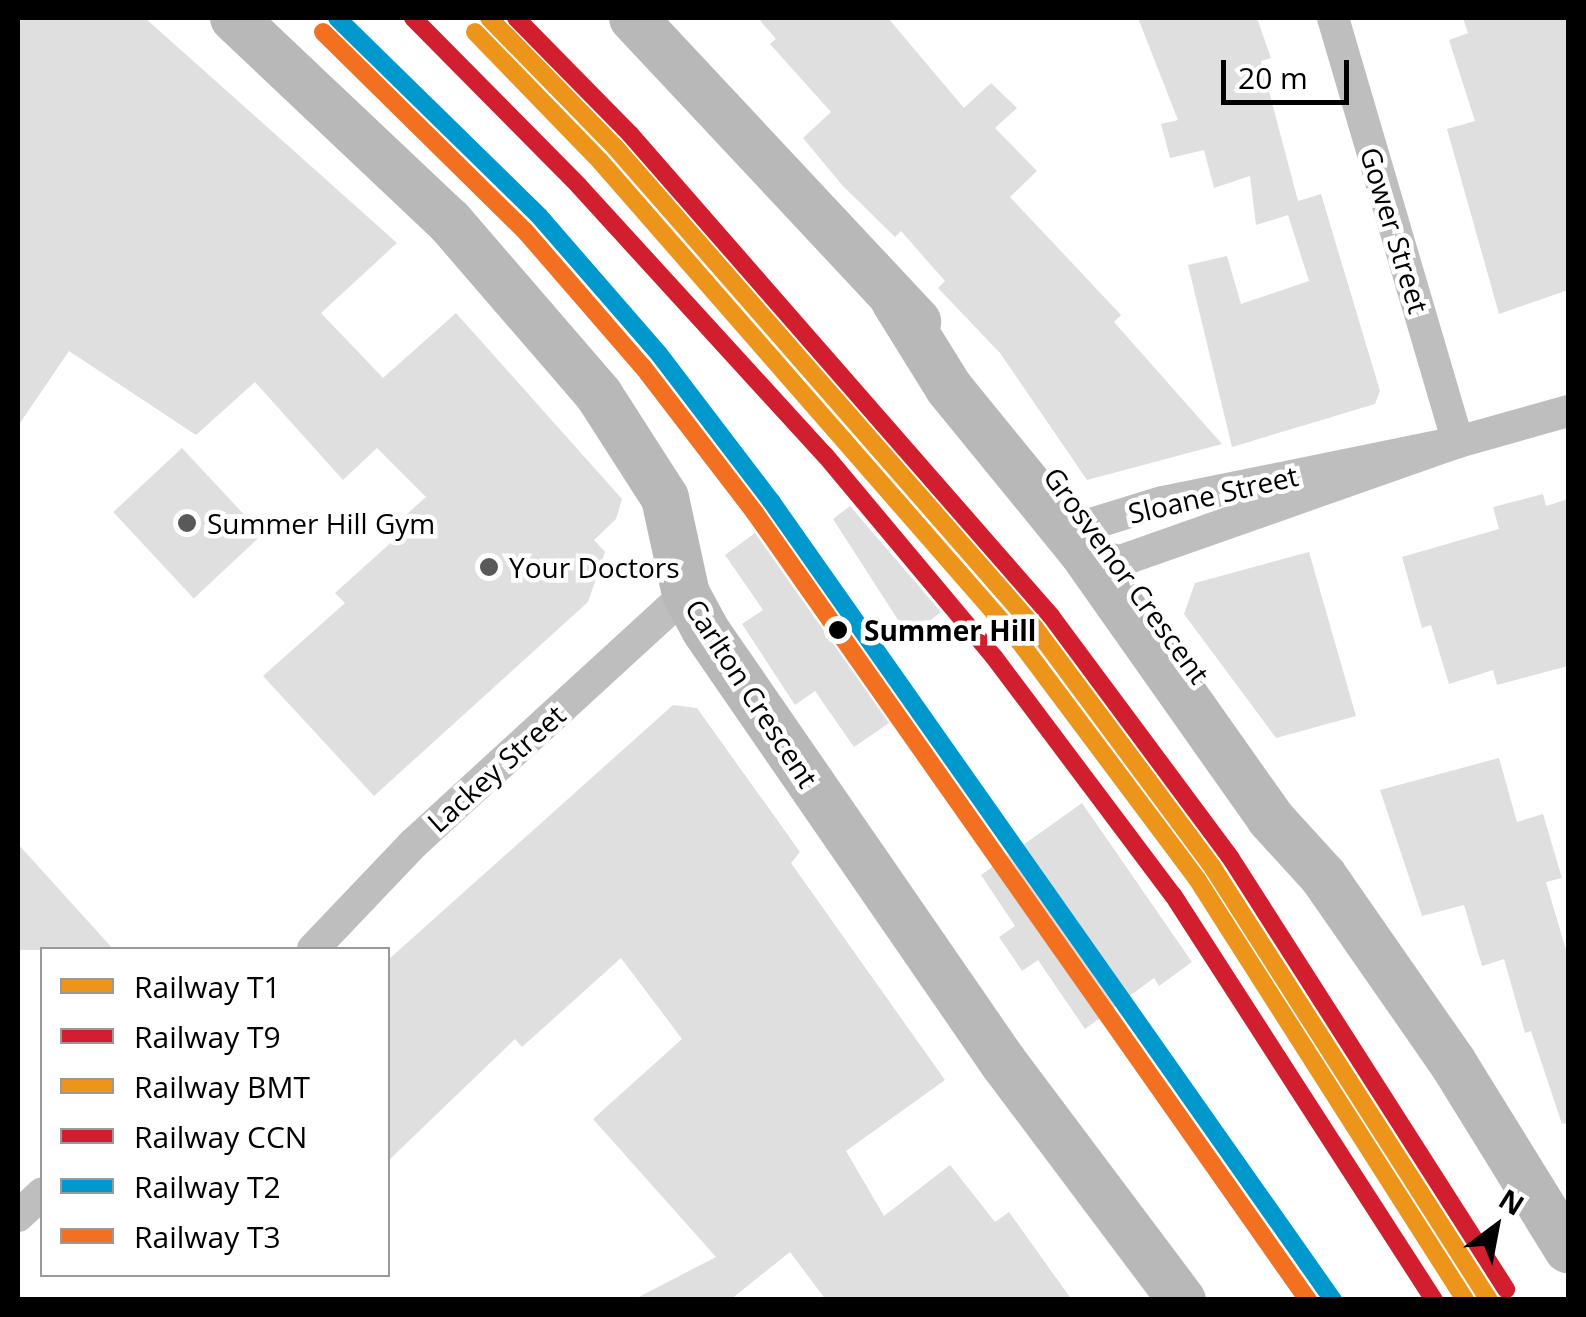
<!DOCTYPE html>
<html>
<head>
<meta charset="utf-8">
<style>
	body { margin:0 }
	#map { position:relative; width:1586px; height:1317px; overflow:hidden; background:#fff; font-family:"Open Sans",sans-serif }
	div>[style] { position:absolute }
	.building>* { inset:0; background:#dfdfdf; transform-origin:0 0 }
	.street>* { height:32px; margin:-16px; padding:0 16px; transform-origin:16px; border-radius:16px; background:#bebebe }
	.secondary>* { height:48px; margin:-24px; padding:0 24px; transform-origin:24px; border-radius:24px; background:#b8b8b8 }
	.rail-1>* { height:18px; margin:-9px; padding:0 9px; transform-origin:9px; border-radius:9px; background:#ed951b }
	.rail-2>* { height:18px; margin:-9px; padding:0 9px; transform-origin:9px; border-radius:9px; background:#d11f2f }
	.rail-3>* { height:18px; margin:-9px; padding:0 9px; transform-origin:9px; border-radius:9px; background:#ed951b }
	.rail-4>* { height:18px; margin:-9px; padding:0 9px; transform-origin:9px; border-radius:9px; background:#d11f2f }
	.rail-5>* { height:18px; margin:-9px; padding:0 9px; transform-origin:9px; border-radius:9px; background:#0098cd }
	.rail-6>* { height:18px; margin:-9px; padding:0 9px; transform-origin:9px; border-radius:9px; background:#f37021 }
	.dots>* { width:28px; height:28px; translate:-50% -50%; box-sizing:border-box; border:5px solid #fff; border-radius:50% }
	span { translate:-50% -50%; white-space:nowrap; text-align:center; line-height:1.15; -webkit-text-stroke:9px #fff; paint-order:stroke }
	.street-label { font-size:28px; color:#000 }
	.poi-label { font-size:28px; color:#000 }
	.left { translate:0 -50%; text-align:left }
	.stop-label { font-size:28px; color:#000; font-weight:700 }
	.frame { position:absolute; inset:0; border:20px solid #000; pointer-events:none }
	.legend { position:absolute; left:40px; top:947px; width:350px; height:330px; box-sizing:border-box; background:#fff; border:2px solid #999; margin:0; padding:12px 18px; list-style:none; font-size:30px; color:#000 }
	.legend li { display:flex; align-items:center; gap:20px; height:50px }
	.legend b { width:50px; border:2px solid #999 }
	.north { position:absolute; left:1446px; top:1177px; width:100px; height:100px; -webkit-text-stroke:8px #fff; paint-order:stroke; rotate:32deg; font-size:28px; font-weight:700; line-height:40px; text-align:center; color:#000 }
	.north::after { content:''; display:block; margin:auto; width:35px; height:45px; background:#000; clip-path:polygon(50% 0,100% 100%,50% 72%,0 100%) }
	.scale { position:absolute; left:1221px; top:60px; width:128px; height:45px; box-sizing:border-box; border:5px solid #000; border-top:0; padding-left:12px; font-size:30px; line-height:35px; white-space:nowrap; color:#000; -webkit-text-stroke:8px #fff; paint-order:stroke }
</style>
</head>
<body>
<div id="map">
	<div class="building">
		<div style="clip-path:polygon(18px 18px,145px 18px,397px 243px,321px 313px,383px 378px,456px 313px,622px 499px,616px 519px,594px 540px,605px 552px,588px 602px,374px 796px,263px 676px,345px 603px,335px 593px,396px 538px,389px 530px,426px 497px,377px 448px,343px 480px,255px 382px,196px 435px,69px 351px,18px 426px)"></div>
		<div style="clip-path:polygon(758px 18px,888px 18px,964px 108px,991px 83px,1017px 108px,995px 128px,1037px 171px,1010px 197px,1121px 315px,1114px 322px,1222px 444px,1087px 480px,1000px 353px,938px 288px,945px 281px,901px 231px,895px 237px,842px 185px,803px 138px,831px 112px,770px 44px,776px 39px)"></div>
		<div style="clip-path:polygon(1138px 18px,1257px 18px,1271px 58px,1261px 61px,1298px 201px,1321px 194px,1380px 391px,1375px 404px,1232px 447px,1188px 265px,1227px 256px,1241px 304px,1309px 281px,1288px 215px,1256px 225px,1250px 176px,1214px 188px,1204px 150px,1170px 158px,1161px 124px,1178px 120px)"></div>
		<div style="clip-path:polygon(1463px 18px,1568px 18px,1568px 290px,1499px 314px,1447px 129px,1475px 121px,1449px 40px,1468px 33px)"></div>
		<div style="left:182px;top:448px;width:118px;height:94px;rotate:47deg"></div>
		<div style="clip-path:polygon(1543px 494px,1546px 506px,1568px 499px,1568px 666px,1497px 685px,1493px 670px,1449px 684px,1431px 625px,1422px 628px,1402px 557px,1499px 529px,1493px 507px)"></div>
		<div style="clip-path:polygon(850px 506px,941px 612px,909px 637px,833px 519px)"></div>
		<div style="clip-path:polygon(755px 533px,889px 723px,854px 747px,815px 691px,795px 705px,742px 624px,763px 610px,725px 555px)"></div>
		<div style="clip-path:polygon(1309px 552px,1356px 716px,1276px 738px,1184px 614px,1195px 583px)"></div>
		<div style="clip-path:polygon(673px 705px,697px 708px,800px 852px,791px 863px,945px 1080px,846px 1151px,884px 1216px,950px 1165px,995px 1222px,1009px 1212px,1072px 1300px,826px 1300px,790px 1252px,730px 1300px,633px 1300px,716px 1257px,593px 1119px,682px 1039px,621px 958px,522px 1047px,515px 1039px,388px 1161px,388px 960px)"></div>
		<div style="clip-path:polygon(1499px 758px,1517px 822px,1543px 814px,1562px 878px,1546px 882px,1568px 957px,1568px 1123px,1562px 1124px,1531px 1031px,1525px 1033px,1504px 959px,1482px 966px,1464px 905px,1422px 916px,1380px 790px)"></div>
		<div style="clip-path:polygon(1082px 803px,1192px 962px,1159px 986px,1154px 978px,1085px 1029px,1038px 960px,1022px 971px,999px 937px,1015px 926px,981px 875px)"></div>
		<div style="clip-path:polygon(18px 844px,114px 950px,18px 950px)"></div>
	</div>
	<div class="street">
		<div style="left:1333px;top:18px;width:442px;rotate:73.6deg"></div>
		<div style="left:1458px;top:442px;width:302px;rotate:168.5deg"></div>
		<div style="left:1162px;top:502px;width:74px;rotate:162.8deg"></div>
		<div style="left:1091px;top:524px;width:28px;rotate:108deg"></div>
		<div style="left:1082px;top:551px;width:39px;rotate:15deg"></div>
		<div style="left:1120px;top:561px;width:358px;rotate:-19.4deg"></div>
		<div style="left:1458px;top:442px;width:114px;rotate:-15.7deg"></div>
		<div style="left:313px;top:949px;width:145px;rotate:-46.4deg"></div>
		<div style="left:413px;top:844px;width:370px;rotate:-42.5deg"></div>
		<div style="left:18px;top:1216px;width:33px;rotate:-43deg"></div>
	</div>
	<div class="secondary">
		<div style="left:234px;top:18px;width:296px;rotate:43.4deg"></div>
		<div style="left:449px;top:221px;width:230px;rotate:49.2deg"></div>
		<div style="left:599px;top:395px;width:122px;rotate:57.3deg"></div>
		<div style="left:665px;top:498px;width:98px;rotate:77.7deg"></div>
		<div style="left:686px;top:594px;width:42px;rotate:61.6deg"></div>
		<div style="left:706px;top:631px;width:523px;rotate:55.43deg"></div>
		<div style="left:1003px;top:1062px;width:298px;rotate:53.1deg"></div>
		<div style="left:633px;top:18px;width:416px;rotate:46.9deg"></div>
		<div style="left:895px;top:301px;width:102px;rotate:58.2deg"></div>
		<div style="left:949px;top:388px;width:210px;rotate:50.8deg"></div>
		<div style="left:1082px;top:551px;width:327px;rotate:54.8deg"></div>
		<div style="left:1270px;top:818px;width:79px;rotate:47.6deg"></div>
		<div style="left:1323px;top:876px;width:228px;rotate:55.2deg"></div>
		<div style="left:1453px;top:1063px;width:219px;rotate:58.3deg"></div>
	</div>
	<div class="rail-1">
		<div style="left:489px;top:18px;width:180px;rotate:45.7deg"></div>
		<div style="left:615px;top:147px;width:639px;rotate:48.87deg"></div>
		<div style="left:1035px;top:628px;width:299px;rotate:53.4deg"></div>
		<div style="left:1213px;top:868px;width:513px;rotate:57.43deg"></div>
	</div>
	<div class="rail-2">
		<div style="left:413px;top:18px;width:236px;rotate:45.3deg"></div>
		<div style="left:579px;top:186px;width:365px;rotate:47.6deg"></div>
		<div style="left:825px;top:455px;width:263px;rotate:50.1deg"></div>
		<div style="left:994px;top:657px;width:298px;rotate:53.1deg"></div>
		<div style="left:1173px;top:895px;width:482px;rotate:57.2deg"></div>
	</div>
	<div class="rail-3">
		<div style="left:475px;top:32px;width:180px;rotate:45.9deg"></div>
		<div style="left:600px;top:161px;width:637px;rotate:48.88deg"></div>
		<div style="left:1019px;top:641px;width:297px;rotate:53.2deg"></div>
		<div style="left:1197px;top:879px;width:499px;rotate:57.5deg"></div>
	</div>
	<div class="rail-4">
		<div style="left:516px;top:18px;width:163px;rotate:45.5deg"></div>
		<div style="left:630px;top:134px;width:640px;rotate:48.86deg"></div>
		<div style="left:1051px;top:616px;width:300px;rotate:53.4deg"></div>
		<div style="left:1230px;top:857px;width:513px;rotate:57.43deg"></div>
	</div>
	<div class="rail-5">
		<div style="left:337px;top:18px;width:284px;rotate:44.4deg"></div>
		<div style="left:540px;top:217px;width:181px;rotate:49deg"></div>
		<div style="left:659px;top:354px;width:185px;rotate:52.7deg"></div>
		<div style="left:771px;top:501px;width:977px;rotate:54.88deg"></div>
	</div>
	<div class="rail-6">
		<div style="left:323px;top:32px;width:284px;rotate:44.6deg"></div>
		<div style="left:525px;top:231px;width:180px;rotate:49.1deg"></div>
		<div style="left:643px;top:367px;width:184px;rotate:52.5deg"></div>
		<div style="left:755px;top:513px;width:962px;rotate:54.91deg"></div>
	</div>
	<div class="dots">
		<div style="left:187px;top:523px;background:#595959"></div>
		<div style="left:489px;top:567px;background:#595959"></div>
		<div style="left:838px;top:630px;background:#000"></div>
	</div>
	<div class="street-label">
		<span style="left:1395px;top:230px;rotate:73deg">Gower Street</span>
		<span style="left:1213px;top:494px;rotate:-13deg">Sloane Street</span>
		<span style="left:1127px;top:575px;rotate:54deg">Grosvenor Crescent</span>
		<span style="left:752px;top:693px;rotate:57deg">Carlton Crescent</span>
		<span style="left:496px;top:768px;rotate:-42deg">Lackey Street</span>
	</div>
	<div class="poi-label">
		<span class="left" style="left:207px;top:523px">Summer Hill Gym</span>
		<span class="left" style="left:509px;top:567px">Your Doctors</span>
	</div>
	<div class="stop-label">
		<span class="left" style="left:864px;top:630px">Summer Hill</span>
	</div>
	<div class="frame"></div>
	<ul class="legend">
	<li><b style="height:12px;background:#ed951b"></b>Railway T1</li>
	<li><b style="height:12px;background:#d11f2f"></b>Railway T9</li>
	<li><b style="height:12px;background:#ed951b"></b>Railway BMT</li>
	<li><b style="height:12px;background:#d11f2f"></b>Railway CCN</li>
	<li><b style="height:12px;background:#0098cd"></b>Railway T2</li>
	<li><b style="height:12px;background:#f37021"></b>Railway T3</li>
	</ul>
	<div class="north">N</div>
	<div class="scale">20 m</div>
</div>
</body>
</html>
